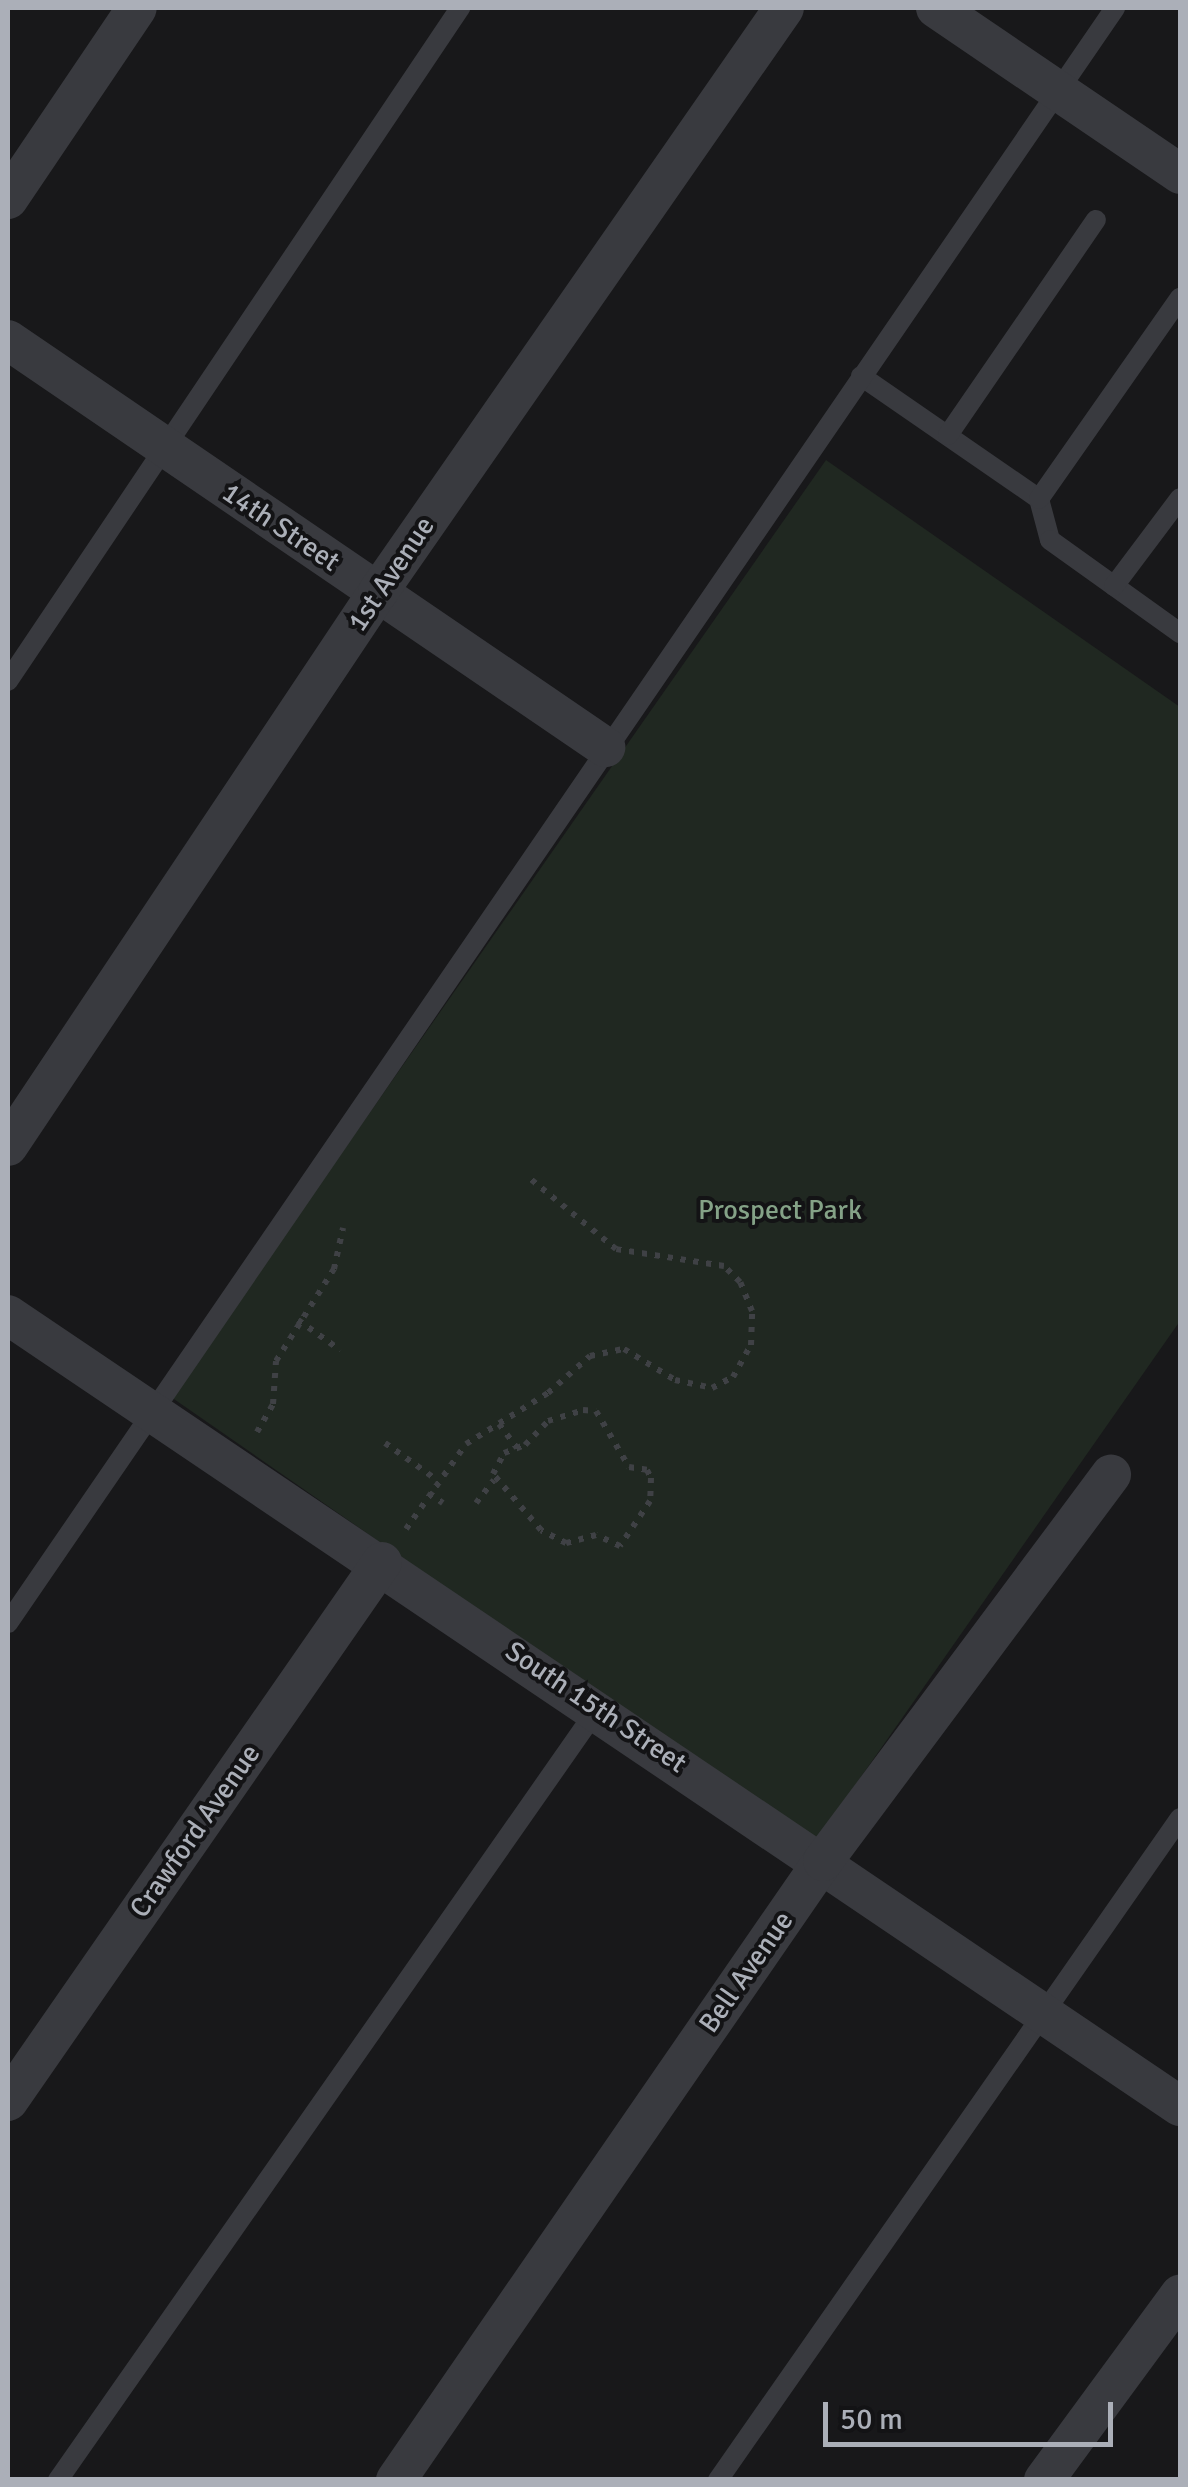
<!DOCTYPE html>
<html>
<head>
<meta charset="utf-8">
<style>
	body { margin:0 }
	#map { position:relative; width:1188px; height:2487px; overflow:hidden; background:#18181a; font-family:Signika,sans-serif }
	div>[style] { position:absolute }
	.green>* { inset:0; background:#202821 }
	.path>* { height:6px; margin-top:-3px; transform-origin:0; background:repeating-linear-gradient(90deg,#3f4145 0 5px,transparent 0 13px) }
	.service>* { height:20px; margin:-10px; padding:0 10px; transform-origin:10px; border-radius:10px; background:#393a3f }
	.minor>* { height:40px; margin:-20px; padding:0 20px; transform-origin:20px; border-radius:20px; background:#393a3f }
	span { translate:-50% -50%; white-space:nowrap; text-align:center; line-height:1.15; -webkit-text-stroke:8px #131315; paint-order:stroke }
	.street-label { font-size:28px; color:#abafb8 }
	.park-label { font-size:28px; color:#84a287 }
	.frame { position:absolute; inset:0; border:10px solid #abafb8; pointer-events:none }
	.scale { position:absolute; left:823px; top:2402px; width:290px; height:45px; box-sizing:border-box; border:5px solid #abafb8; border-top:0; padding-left:12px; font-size:30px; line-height:35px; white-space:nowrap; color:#abafb8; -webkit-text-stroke:8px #131315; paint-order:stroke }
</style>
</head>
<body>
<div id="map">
	<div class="green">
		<div style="clip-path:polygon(826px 460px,1180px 707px,1180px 1321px,814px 1844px,171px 1397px)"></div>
	</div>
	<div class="path">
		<div style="left:298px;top:1320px;width:52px;rotate:35.5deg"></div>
		<div style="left:583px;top:1410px;width:13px;rotate:4deg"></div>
		<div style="left:596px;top:1411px;width:65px;rotate:59.5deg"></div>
		<div style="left:629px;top:1467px;width:18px;rotate:9deg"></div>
		<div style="left:647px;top:1470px;width:9px;rotate:63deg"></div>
		<div style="left:651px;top:1478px;width:23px;rotate:92deg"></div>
		<div style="left:650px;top:1501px;width:54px;rotate:123.7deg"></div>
		<div style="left:620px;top:1546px;width:26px;rotate:-155deg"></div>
		<div style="left:596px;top:1535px;width:31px;rotate:165deg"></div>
		<div style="left:566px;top:1543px;width:28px;rotate:-153deg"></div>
		<div style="left:541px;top:1530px;width:74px;rotate:-130.6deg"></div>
		<div style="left:493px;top:1474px;width:24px;rotate:-62deg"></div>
		<div style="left:504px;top:1453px;width:22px;rotate:-21deg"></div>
		<div style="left:525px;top:1445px;width:33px;rotate:-46deg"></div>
		<div style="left:548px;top:1421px;width:37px;rotate:-17deg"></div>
		<div style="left:499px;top:1424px;width:30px;rotate:53deg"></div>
		<div style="left:257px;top:1432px;width:32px;rotate:-60deg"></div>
		<div style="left:273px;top:1404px;width:43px;rotate:-86deg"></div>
		<div style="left:276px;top:1361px;width:109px;rotate:-57.8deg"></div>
		<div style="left:334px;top:1269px;width:42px;rotate:-77.6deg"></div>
		<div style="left:385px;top:1443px;width:64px;rotate:35.4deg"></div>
		<div style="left:429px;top:1493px;width:17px;rotate:36deg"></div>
		<div style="left:476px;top:1503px;width:29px;rotate:-52deg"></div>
		<div style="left:406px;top:1529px;width:104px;rotate:-54.8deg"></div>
		<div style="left:466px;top:1444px;width:97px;rotate:-31.9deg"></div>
		<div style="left:548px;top:1393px;width:56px;rotate:-41.4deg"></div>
		<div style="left:590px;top:1356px;width:35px;rotate:-12deg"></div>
		<div style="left:624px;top:1349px;width:60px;rotate:31.3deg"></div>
		<div style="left:675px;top:1380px;width:38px;rotate:12deg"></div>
		<div style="left:712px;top:1388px;width:24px;rotate:-28deg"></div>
		<div style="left:733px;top:1377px;width:37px;rotate:-61deg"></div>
		<div style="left:751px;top:1345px;width:34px;rotate:-88deg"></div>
		<div style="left:752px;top:1311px;width:31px;rotate:-112deg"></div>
		<div style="left:740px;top:1282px;width:23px;rotate:-135deg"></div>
		<div style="left:724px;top:1266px;width:109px;rotate:-171.1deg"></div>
		<div style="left:616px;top:1249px;width:114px;rotate:-140.7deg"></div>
	</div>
	<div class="service">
		<div style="left:861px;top:376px;width:216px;rotate:34.6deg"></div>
		<div style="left:1039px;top:499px;width:42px;rotate:75deg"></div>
		<div style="left:1050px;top:540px;width:160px;rotate:35.6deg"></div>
		<div style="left:948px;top:435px;width:261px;rotate:-55.5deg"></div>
		<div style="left:1039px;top:499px;width:246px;rotate:-55deg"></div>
		<div style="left:1114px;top:586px;width:110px;rotate:-53.1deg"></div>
		<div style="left:8px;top:681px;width:811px;rotate:-56.11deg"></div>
		<div style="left:8px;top:1623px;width:1958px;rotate:-55.57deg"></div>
		<div style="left:58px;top:2480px;width:942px;rotate:-55.03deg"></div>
		<div style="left:718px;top:2480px;width:807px;rotate:-55.09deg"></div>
	</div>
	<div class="minor">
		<div style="left:936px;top:8px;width:295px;rotate:34.2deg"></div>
		<div style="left:8px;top:199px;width:230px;rotate:-56deg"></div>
		<div style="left:8px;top:340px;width:723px;rotate:34.28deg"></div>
		<div style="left:8px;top:1146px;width:666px;rotate:-56.26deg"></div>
		<div style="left:378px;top:592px;width:711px;rotate:-55.19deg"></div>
		<div style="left:8px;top:1315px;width:1414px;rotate:34.02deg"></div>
		<div style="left:8px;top:2101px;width:656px;rotate:-55.24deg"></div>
		<div style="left:396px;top:2480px;width:752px;rotate:-55.4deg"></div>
		<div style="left:823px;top:1861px;width:482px;rotate:-53.3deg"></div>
		<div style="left:1044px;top:2480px;width:230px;rotate:-53.7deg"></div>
	</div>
	<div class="street-label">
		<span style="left:281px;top:527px;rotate:34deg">14th Street</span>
		<span style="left:391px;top:574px;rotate:-56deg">1st Avenue</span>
		<span style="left:596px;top:1707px;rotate:34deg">South 15th Street</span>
		<span style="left:195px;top:1831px;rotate:-55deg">Crawford Avenue</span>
		<span style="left:746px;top:1972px;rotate:-55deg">Bell Avenue</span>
	</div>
	<div class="park-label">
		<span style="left:780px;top:1210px">Prospect Park</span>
	</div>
	<div class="frame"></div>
	<div class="scale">50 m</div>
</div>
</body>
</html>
